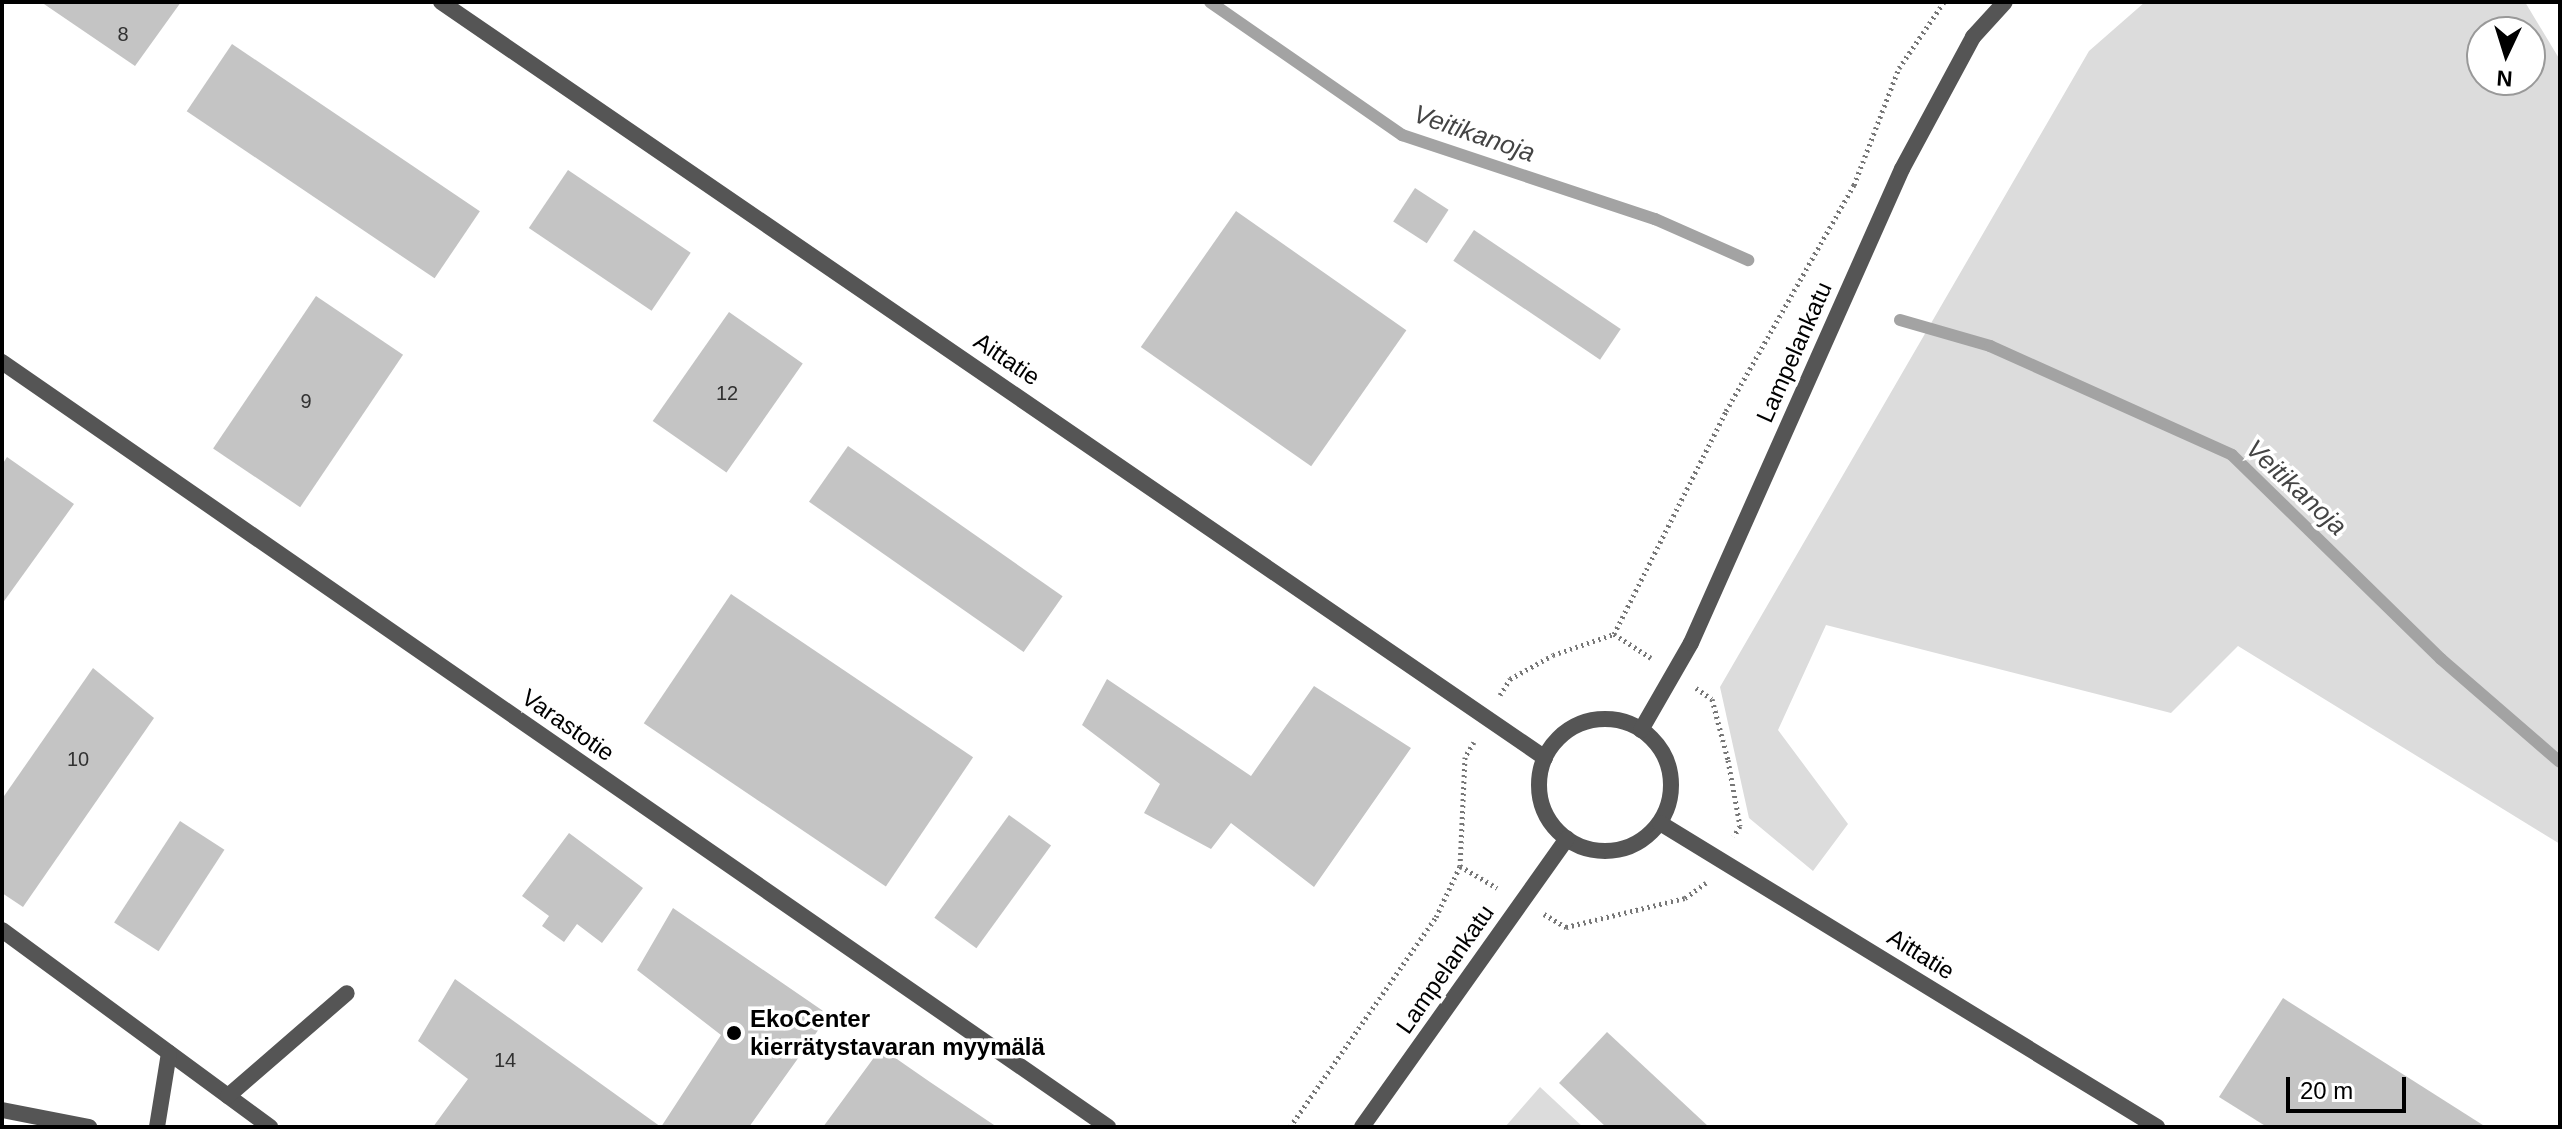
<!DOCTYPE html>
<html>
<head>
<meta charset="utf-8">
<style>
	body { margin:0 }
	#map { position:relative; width:2562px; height:1129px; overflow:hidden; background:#fff; font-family:Helvetica,sans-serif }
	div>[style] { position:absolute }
	.green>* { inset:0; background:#dcdcdc }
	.stream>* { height:12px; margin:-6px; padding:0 6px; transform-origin:6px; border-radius:6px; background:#a3a3a3 }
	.building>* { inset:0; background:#c4c4c4; transform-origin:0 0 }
	.path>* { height:5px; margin-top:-2.5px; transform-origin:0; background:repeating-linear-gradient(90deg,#777 0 2px,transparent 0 6px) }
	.service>* { height:16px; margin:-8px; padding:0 8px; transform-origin:8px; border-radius:8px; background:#555 }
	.minor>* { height:16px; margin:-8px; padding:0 8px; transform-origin:8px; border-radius:8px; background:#555 }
	.minor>.ring { margin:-8px; padding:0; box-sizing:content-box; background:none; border:16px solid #555; border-radius:50% }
	.dots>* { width:22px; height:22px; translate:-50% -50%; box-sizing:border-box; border:4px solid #fff; border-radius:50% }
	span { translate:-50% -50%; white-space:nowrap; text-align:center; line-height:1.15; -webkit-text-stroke:7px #fff; paint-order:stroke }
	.number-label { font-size:20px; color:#313131 }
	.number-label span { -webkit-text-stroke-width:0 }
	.street-label { font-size:24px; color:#000 }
	.poi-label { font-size:24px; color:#000; font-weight:700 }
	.left { translate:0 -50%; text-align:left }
	.water-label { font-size:26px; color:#444; font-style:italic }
	.frame { position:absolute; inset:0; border:4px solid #000; pointer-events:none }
	.north { position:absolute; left:2466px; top:16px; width:80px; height:80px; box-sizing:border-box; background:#fff; border:2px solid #999; border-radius:50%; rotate:184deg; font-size:22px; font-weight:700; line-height:32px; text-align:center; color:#000 }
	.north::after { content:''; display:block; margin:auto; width:28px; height:36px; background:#000; clip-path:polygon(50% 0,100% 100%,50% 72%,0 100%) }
	.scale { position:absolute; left:2286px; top:1077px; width:120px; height:36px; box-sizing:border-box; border:4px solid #000; border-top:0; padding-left:10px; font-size:24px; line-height:28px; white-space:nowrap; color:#000; -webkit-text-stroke:6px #fff; paint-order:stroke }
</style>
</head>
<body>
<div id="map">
	<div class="green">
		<div style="clip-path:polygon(evenodd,2145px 2px,2525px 2px,2560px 60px,2560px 844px,2238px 646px,2171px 713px,1826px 625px,1778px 730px,1848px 824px,1813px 871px,1749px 818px,1720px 687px,2089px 51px,2145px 2px,2482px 32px,2530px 32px,2530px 80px,2482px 80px,2482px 32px)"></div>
		<div style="clip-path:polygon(1540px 1087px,1583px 1127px,1505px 1127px)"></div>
	</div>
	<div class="stream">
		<div style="left:1210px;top:2px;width:234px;rotate:34.7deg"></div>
		<div style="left:1402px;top:135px;width:267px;rotate:18.4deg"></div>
		<div style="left:1655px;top:219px;width:102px;rotate:23.8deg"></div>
		<div style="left:1900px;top:320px;width:94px;rotate:16.1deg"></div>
		<div style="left:1990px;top:346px;width:265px;rotate:24.2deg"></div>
		<div style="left:2232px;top:455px;width:292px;rotate:44.3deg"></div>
		<div style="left:2441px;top:659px;width:157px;rotate:40.9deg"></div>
	</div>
	<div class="building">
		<div style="clip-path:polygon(41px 2px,181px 2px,135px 66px)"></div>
		<div style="left:232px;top:44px;width:299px;height:81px;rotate:34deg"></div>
		<div style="left:568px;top:170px;width:148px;height:70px;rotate:34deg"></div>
		<div style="left:1415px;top:188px;width:40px;height:40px;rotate:33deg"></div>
		<div style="left:1236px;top:211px;width:208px;height:166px;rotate:35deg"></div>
		<div style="left:1474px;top:230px;width:177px;height:37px;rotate:34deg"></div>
		<div style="left:316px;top:296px;width:105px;height:184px;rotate:34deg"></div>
		<div style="left:729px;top:312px;width:90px;height:133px;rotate:35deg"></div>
		<div style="left:848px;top:446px;width:262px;height:68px;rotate:35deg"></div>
		<div style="clip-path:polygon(7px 457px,74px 504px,2px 604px,2px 465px)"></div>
		<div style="left:731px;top:594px;width:292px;height:156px;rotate:34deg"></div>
		<div style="clip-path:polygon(93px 668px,154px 718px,23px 907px,2px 893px,2px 799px)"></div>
		<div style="clip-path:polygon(1107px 679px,1251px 776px,1314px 686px,1411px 748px,1314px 887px,1231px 823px,1211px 849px,1144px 813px,1160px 784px,1082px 725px)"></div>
		<div style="left:1009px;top:815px;width:52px;height:127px;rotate:36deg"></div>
		<div style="left:180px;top:821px;width:53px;height:121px;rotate:33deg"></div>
		<div style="clip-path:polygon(569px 833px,643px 888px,602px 943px,577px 924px,564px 942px,542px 926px,549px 916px,522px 896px)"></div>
		<div style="clip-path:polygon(673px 908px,829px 1015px,749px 1127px,661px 1127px,721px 1035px,637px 970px)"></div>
		<div style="clip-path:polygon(455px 979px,661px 1127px,433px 1127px,468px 1079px,418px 1041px)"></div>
		<div style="clip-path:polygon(2283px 998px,2486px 1127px,2267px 1127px,2219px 1097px)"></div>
		<div style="clip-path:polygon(1607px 1032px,1709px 1127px,1606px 1127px,1559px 1083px)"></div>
		<div style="clip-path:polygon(881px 1048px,930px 1082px,997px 1127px,823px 1127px)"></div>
	</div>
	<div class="path">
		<div style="left:1614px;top:634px;width:44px;rotate:33deg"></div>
		<div style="left:1696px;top:688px;width:19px;rotate:35deg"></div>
		<div style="left:1712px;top:699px;width:63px;rotate:75.3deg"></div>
		<div style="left:1728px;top:760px;width:67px;rotate:79.7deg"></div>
		<div style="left:1740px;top:826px;width:12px;rotate:121deg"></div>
		<div style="left:1500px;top:695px;width:19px;rotate:-58deg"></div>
		<div style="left:1510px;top:679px;width:49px;rotate:-29.2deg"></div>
		<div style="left:1553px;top:655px;width:65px;rotate:-19deg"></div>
		<div style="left:1614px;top:634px;width:250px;rotate:-63.3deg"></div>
		<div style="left:1726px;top:411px;width:260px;rotate:-60.5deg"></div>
		<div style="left:1854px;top:185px;width:125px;rotate:-69deg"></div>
		<div style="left:1899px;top:68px;width:80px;rotate:-55.7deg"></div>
		<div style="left:1474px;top:742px;width:17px;rotate:121deg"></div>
		<div style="left:1465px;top:757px;width:109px;rotate:92.6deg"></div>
		<div style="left:1460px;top:866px;width:43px;rotate:30.7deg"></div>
		<div style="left:1544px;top:914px;width:26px;rotate:31deg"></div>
		<div style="left:1566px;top:927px;width:122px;rotate:-13.7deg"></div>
		<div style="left:1685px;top:898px;width:26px;rotate:-36deg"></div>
		<div style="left:1290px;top:1127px;width:256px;rotate:-55.2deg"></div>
		<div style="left:1436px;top:917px;width:56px;rotate:-64.8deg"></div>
	</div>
	<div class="service">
		<div style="left:2px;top:930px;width:333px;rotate:36.3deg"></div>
		<div style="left:228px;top:1096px;width:157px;rotate:-40.9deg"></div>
		<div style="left:2px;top:1110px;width:89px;rotate:11.1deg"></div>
		<div style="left:157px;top:1127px;width:75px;rotate:-80.8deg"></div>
	</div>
	<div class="minor">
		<div style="left:441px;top:2px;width:1338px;rotate:34.4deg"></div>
		<div style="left:2px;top:362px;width:1345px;rotate:34.67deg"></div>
		<div class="ring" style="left:1539px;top:719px;width:116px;height:116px"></div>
		<div style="left:1641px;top:730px;width:100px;rotate:-60.1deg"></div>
		<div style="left:1691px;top:643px;width:519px;rotate:-66deg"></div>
		<div style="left:1902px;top:169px;width:150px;rotate:-61.7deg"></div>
		<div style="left:1973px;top:37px;width:47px;rotate:-47.6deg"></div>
		<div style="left:1660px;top:823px;width:583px;rotate:31.45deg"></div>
		<div style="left:1362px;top:1127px;width:354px;rotate:-54.6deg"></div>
	</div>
	<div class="dots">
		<div style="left:734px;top:1033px;background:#000"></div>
	</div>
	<div class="number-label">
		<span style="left:123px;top:34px">8</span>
		<span style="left:727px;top:393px">12</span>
		<span style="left:306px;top:401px">9</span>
		<span style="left:78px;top:759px">10</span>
		<span style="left:505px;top:1060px">14</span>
	</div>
	<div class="street-label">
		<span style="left:1794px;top:352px;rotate:-66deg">Lampelankatu</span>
		<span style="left:1007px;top:359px;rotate:34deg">Aittatie</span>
		<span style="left:568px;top:725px;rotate:35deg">Varastotie</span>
		<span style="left:1921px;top:954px;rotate:32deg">Aittatie</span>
		<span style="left:1445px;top:969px;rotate:-55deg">Lampelankatu</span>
	</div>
	<div class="poi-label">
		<span class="left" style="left:750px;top:1033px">EkoCenter<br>kierrätystavaran myymälä</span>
	</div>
	<div class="water-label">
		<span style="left:1474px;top:134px;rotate:19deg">Veitikanoja</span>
		<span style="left:2296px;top:488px;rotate:43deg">Veitikanoja</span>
	</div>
	<div class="frame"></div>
	<div class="north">N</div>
	<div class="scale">20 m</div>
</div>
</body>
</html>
